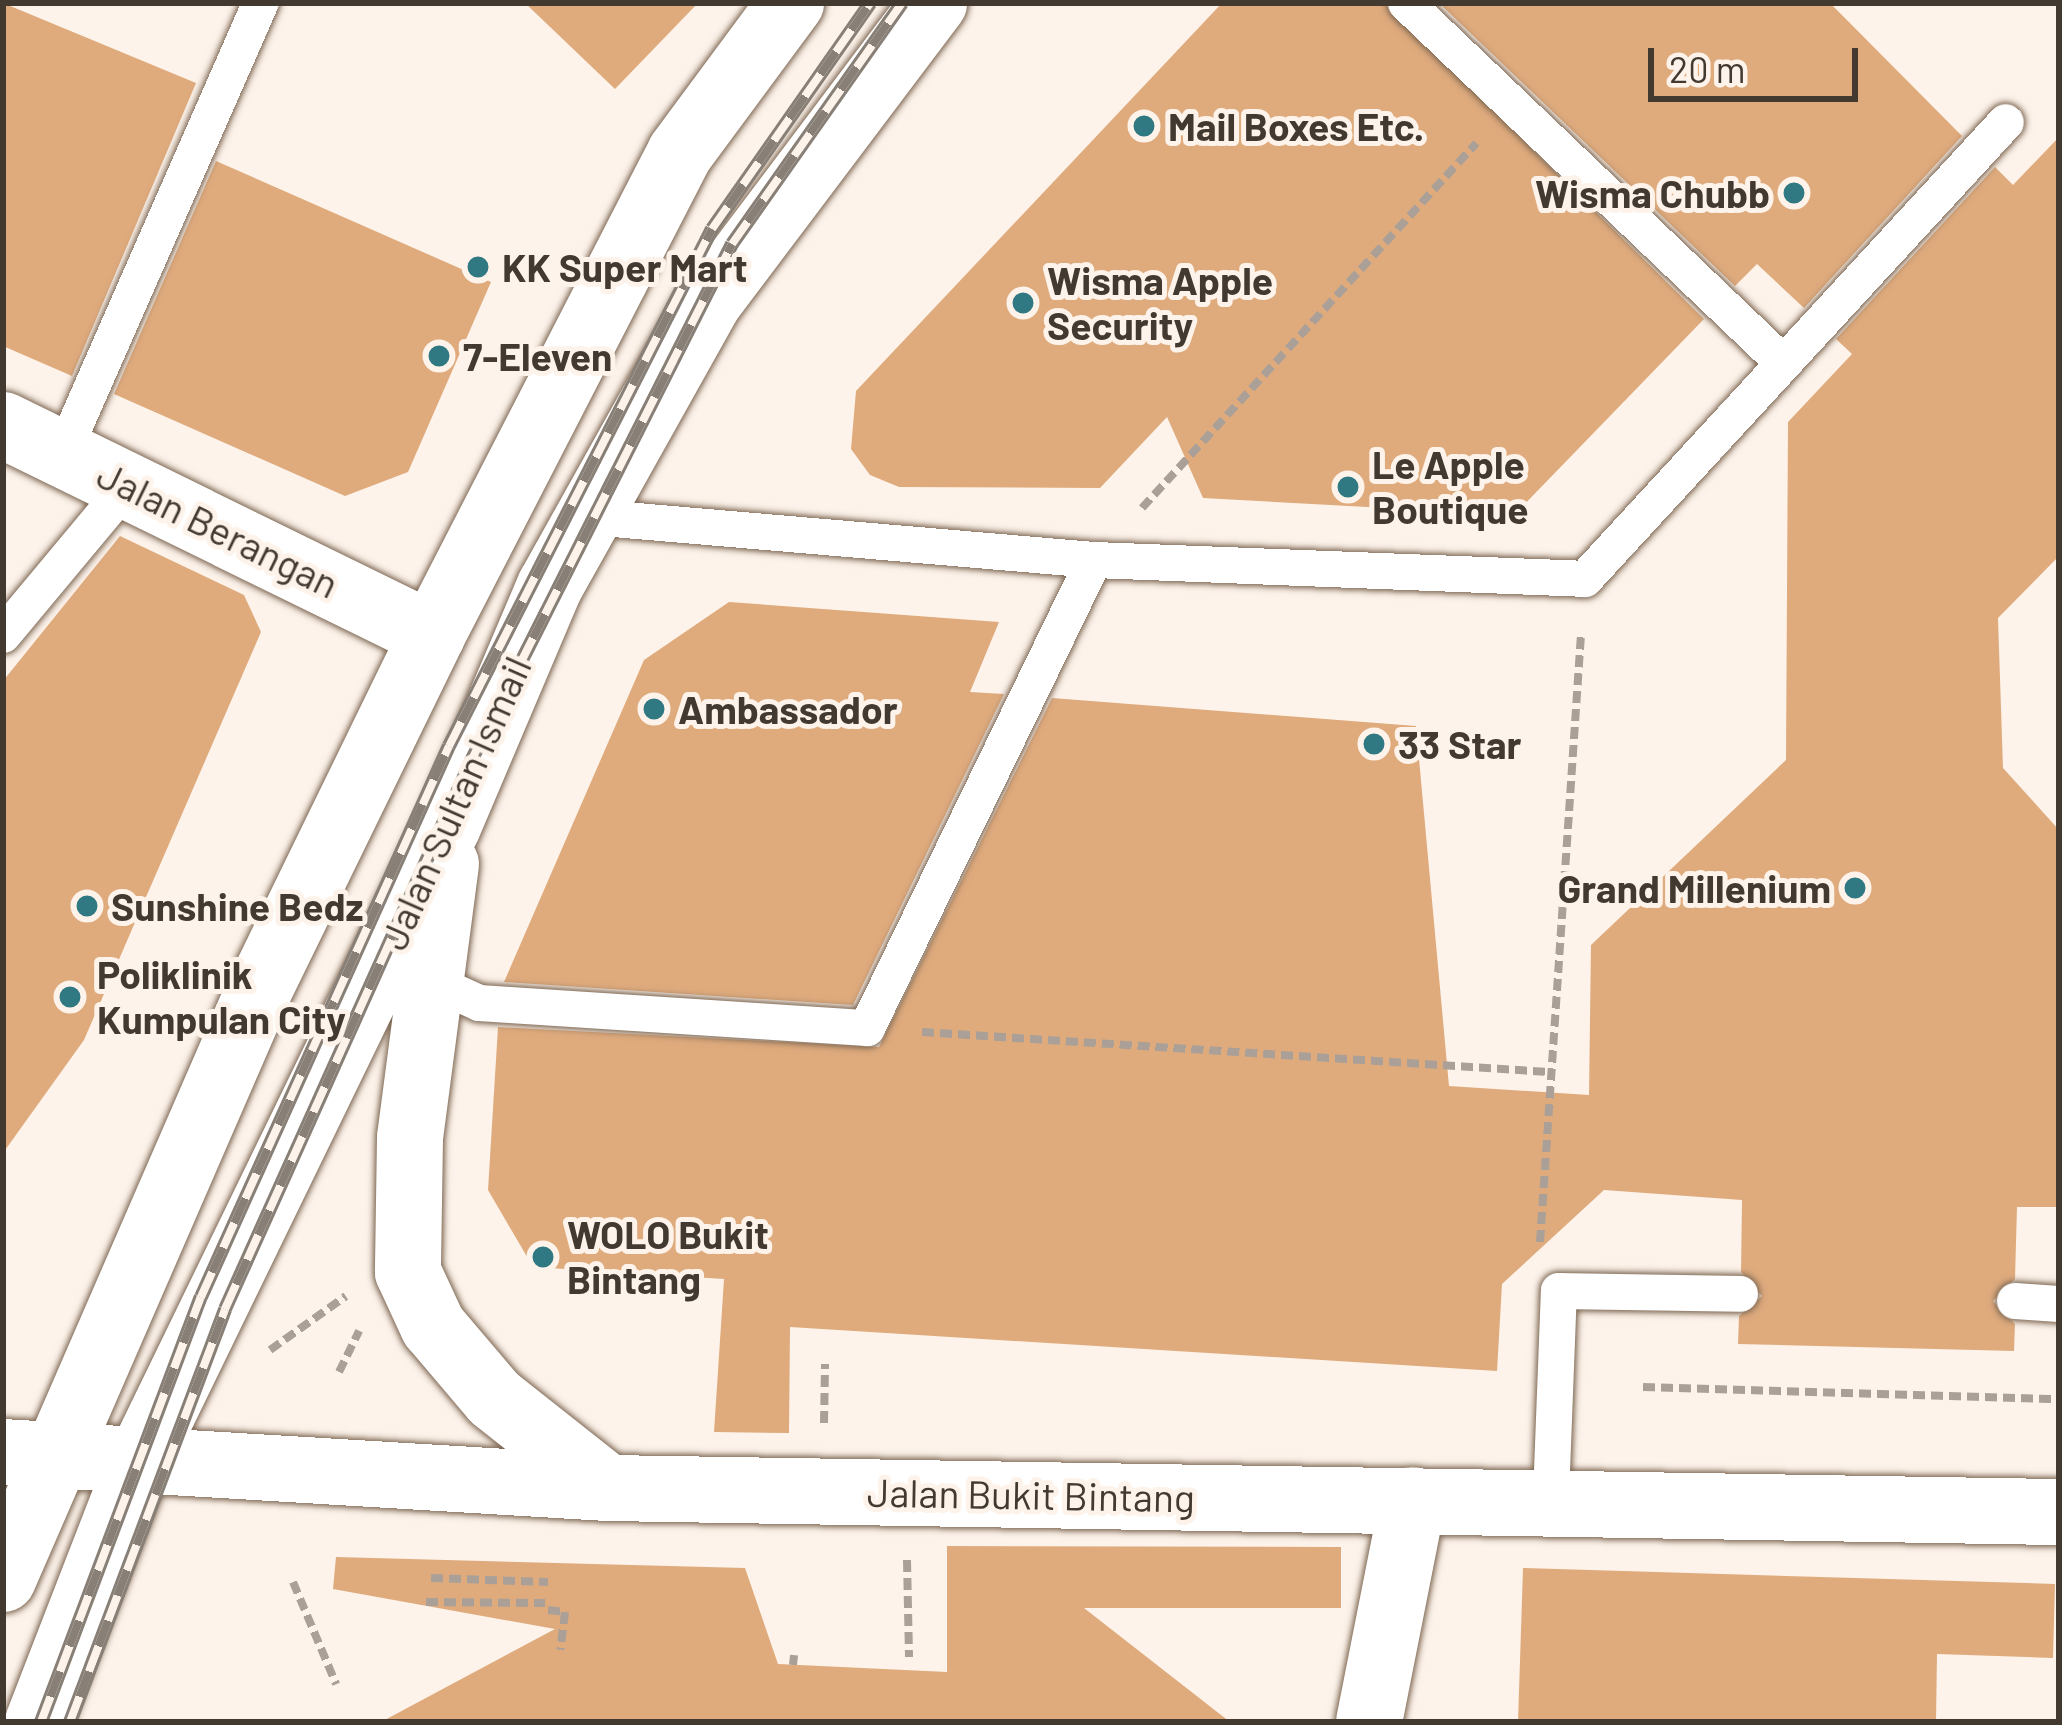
<!DOCTYPE html>
<html>
<head>
<meta charset="utf-8">
<style>
	body { margin:0 }
	#map { position:relative; width:2062px; height:1725px; overflow:hidden; background:#fdf3ea; font-family:Barlow,sans-serif }
	div>[style] { position:absolute }
	.building>* { inset:0; background:#dfab7d }
	.path>* { height:8px; margin-top:-4px; transform-origin:0; background:repeating-linear-gradient(90deg,#aaa097 0 12px,transparent 0 18px) }
	.roads { filter:drop-shadow(0 0 3px #7d6753) drop-shadow(0 0 3px #7d6753) }
	.lane>* { height:36px; margin:-18px; padding:0 18px; transform-origin:18px; border-radius:18px; background:#fff }
	.street>* { height:66px; margin:-33px; padding:0 33px; transform-origin:33px; border-radius:33px; background:#fff }
	.secondary>* { height:66px; margin:-33px; padding:0 33px; transform-origin:33px; border-radius:33px; background:#fff }
	.rail>* { height:14px; margin-top:-7px; transform-origin:0; background:repeating-linear-gradient(90deg,#fdf3ea 0 27px,#887f76 0 54px); box-sizing:border-box; border-block:3px solid #887f76 }
	.dots>* { width:33px; height:33px; translate:-50% -50%; box-sizing:border-box; border:6px solid #fdf3ea; border-radius:50% }
	span { translate:-50% -50%; white-space:nowrap; text-align:center; line-height:1.15; -webkit-text-stroke:10px #fdf3ea; paint-order:stroke }
	.poi-label { font-size:39px; color:#423930; font-weight:700 }
	.left { translate:0 -50%; text-align:left }
	.right { translate:-100% -50%; text-align:right }
	.street-label { font-size:39px; color:#423930 }
	.frame { position:absolute; inset:0; border:6px solid #423930; pointer-events:none }
	.scale { position:absolute; left:1648px; top:48px; width:210px; height:54px; box-sizing:border-box; border:6px solid #423930; border-top:0; padding-left:15px; font-size:36px; line-height:42px; white-space:nowrap; color:#423930; -webkit-text-stroke:9px #fdf3ea; paint-order:stroke }
</style>
</head>
<body>
<div id="map">
	<div class="building">
		<div style="clip-path:polygon(3px 3px,196px 83px,72px 376px,3px 346px)"></div>
		<div style="clip-path:polygon(525px 3px,698px 3px,615px 89px)"></div>
		<div style="clip-path:polygon(1222px 3px,1384px 3px,1704px 319px,1514px 515px,1203px 498px,1167px 417px,1100px 488px,899px 487px,870px 475px,851px 449px,856px 391px)"></div>
		<div style="clip-path:polygon(1439px 3px,1830px 3px,1962px 136px,1804px 308px,1757px 264px,1735px 286px)"></div>
		<div style="clip-path:polygon(2059px 137px,2059px 556px,1998px 618px,2003px 768px,2059px 830px,2059px 1207px,2017px 1207px,2015px 1279px,1993px 1301px,2015px 1324px,2014px 1351px,1738px 1344px,1739px 1316px,1762px 1296px,1741px 1272px,1742px 1200px,1604px 1190px,1502px 1284px,1497px 1371px,790px 1327px,789px 1433px,714px 1432px,724px 1279px,533px 1267px,488px 1190px,498px 1027px,879px 1047px,1052px 698px,1416px 726px,1449px 1086px,1589px 1095px,1591px 945px,1786px 760px,1788px 422px,1852px 354px,1836px 339px,1995px 167px,2013px 185px)"></div>
		<div style="clip-path:polygon(216px 161px,491px 282px,408px 472px,345px 496px,114px 394px)"></div>
		<div style="clip-path:polygon(120px 536px,244px 595px,261px 632px,84px 1040px,3px 1153px,3px 681px)"></div>
		<div style="clip-path:polygon(729px 602px,999px 622px,970px 692px,1004px 694px,853px 1005px,504px 982px,644px 660px)"></div>
		<div style="clip-path:polygon(947px 1546px,1341px 1547px,1341px 1608px,1084px 1608px,1230px 1722px,381px 1722px,555px 1629px,333px 1589px,336px 1557px,745px 1568px,778px 1664px,947px 1672px)"></div>
		<div style="clip-path:polygon(1523px 1568px,2055px 1584px,2053px 1658px,1937px 1654px,1936px 1722px,1518px 1722px)"></div>
	</div>
	<div class="path">
		<div style="left:1142px;top:508px;width:495px;rotate:-47.5deg"></div>
		<div style="left:144px;top:1014px;width:28px;rotate:23deg"></div>
		<div style="left:922px;top:1032px;width:628px;rotate:3.65deg"></div>
		<div style="left:1540px;top:1242px;width:609px;rotate:-86.14deg"></div>
		<div style="left:270px;top:1350px;width:93px;rotate:-35.4deg"></div>
		<div style="left:339px;top:1372px;width:46px;rotate:-64deg"></div>
		<div style="left:1643px;top:1387px;width:416px;rotate:1.7deg"></div>
		<div style="left:824px;top:1423px;width:59px;rotate:-89deg"></div>
		<div style="left:907px;top:1560px;width:97px;rotate:88.8deg"></div>
		<div style="left:431px;top:1578px;width:117px;rotate:2deg"></div>
		<div style="left:293px;top:1582px;width:111px;rotate:67.1deg"></div>
		<div style="left:426px;top:1602px;width:119px;rotate:0.5deg"></div>
		<div style="left:548px;top:1610px;width:17px;rotate:7deg"></div>
		<div style="left:565px;top:1612px;width:38px;rotate:97deg"></div>
		<div style="left:793px;top:1665px;width:10px;rotate:-84deg"></div>
	</div>
	<div class="roads">
		<div class="lane">
			<div style="left:1406px;top:3px;width:516px;rotate:43.66deg"></div>
			<div style="left:63px;top:453px;width:492px;rotate:-66.3deg"></div>
			<div style="left:590px;top:517px;width:506px;rotate:4.88deg"></div>
			<div style="left:1094px;top:560px;width:491px;rotate:2.2deg"></div>
			<div style="left:1585px;top:579px;width:621px;rotate:-47.35deg"></div>
			<div style="left:3px;top:635px;width:195px;rotate:-50.2deg"></div>
			<div style="left:437px;top:984px;width:46px;rotate:24.3deg"></div>
			<div style="left:479px;top:1003px;width:389px;rotate:3.7deg"></div>
			<div style="left:867px;top:1028px;width:520px;rotate:-64.12deg"></div>
			<div style="left:2015px;top:1301px;width:44px;rotate:3.9deg"></div>
			<div style="left:1551px;top:1497px;width:206px;rotate:-87.8deg"></div>
			<div style="left:1559px;top:1291px;width:181px;rotate:0.9deg"></div>
		</div>
		<div class="street">
			<div style="left:3px;top:425px;width:478px;rotate:26.1deg"></div>
			<div style="left:1369px;top:1722px;width:226px;rotate:-78.8deg"></div>
		</div>
		<div class="secondary">
			<div style="left:446px;top:864px;width:276px;rotate:97.5deg"></div>
			<div style="left:410px;top:1138px;width:134px;rotate:90.9deg"></div>
			<div style="left:408px;top:1272px;width:60px;rotate:65.2deg"></div>
			<div style="left:433px;top:1326px;width:94px;rotate:49.7deg"></div>
			<div style="left:494px;top:1398px;width:145px;rotate:38.3deg"></div>
			<div style="left:3px;top:1452px;width:606px;rotate:3.41deg"></div>
			<div style="left:608px;top:1488px;width:1451px;rotate:0.95deg"></div>
			<div style="left:3px;top:1579px;width:642px;rotate:-66.51deg"></div>
			<div style="left:259px;top:990px;width:395px;rotate:-64deg"></div>
			<div style="left:432px;top:635px;width:542px;rotate:-62.77deg"></div>
			<div style="left:680px;top:153px;width:187px;rotate:-53.5deg"></div>
			<div style="left:38px;top:1722px;width:279px;rotate:-68.8deg"></div>
			<div style="left:139px;top:1462px;width:707px;rotate:-64.09deg"></div>
			<div style="left:448px;top:826px;width:261px;rotate:-67deg"></div>
			<div style="left:550px;top:586px;width:324px;rotate:-60.8deg"></div>
			<div style="left:708px;top:303px;width:376px;rotate:-53deg"></div>
		</div>
	</div>
	<div class="rail">
		<div style="left:41px;top:1722px;width:454px;rotate:-69.4deg"></div>
		<div style="left:201px;top:1297px;width:604px;rotate:-65.77deg"></div>
		<div style="left:449px;top:746px;width:580px;rotate:-63.04deg"></div>
		<div style="left:712px;top:229px;width:276px;rotate:-55deg"></div>
		<div style="left:70px;top:1722px;width:441px;rotate:-69.4deg"></div>
		<div style="left:225px;top:1309px;width:603px;rotate:-65.82deg"></div>
		<div style="left:472px;top:759px;width:577px;rotate:-63.21deg"></div>
		<div style="left:732px;top:244px;width:295px;rotate:-54.8deg"></div>
	</div>
	<div class="dots">
		<div style="left:1144px;top:126px;background:#307882"></div>
		<div style="left:1794px;top:193px;background:#307882"></div>
		<div style="left:478px;top:267px;background:#307882"></div>
		<div style="left:1023px;top:303px;background:#307882"></div>
		<div style="left:439px;top:356px;background:#307882"></div>
		<div style="left:1348px;top:487px;background:#307882"></div>
		<div style="left:654px;top:709px;background:#307882"></div>
		<div style="left:1374px;top:744px;background:#307882"></div>
		<div style="left:1855px;top:888px;background:#307882"></div>
		<div style="left:87px;top:906px;background:#307882"></div>
		<div style="left:70px;top:997px;background:#307882"></div>
		<div style="left:543px;top:1257px;background:#307882"></div>
	</div>
	<div class="poi-label">
		<span class="left" style="left:1168px;top:126px">Mail Boxes Etc.</span>
		<span class="right" style="left:1770px;top:193px">Wisma Chubb</span>
		<span class="left" style="left:502px;top:267px">KK Super Mart</span>
		<span class="left" style="left:1047px;top:303px">Wisma Apple<br>Security</span>
		<span class="left" style="left:463px;top:356px">7-Eleven</span>
		<span class="left" style="left:1372px;top:487px">Le Apple<br>Boutique</span>
		<span class="left" style="left:678px;top:709px">Ambassador</span>
		<span class="left" style="left:1398px;top:744px">33 Star</span>
		<span class="right" style="left:1831px;top:888px">Grand Millenium</span>
		<span class="left" style="left:111px;top:906px">Sunshine Bedz</span>
		<span class="left" style="left:97px;top:997px">Poliklinik<br>Kumpulan City</span>
		<span class="left" style="left:567px;top:1257px">WOLO Bukit<br>Bintang</span>
	</div>
	<div class="street-label">
		<span style="left:218px;top:529px;rotate:26deg">Jalan Berangan</span>
		<span style="left:455px;top:803px;rotate:-66deg">Jalan Sultan Ismail</span>
		<span style="left:1031px;top:1495px;rotate:1deg">Jalan Bukit Bintang</span>
	</div>
	<div class="frame"></div>
	<div class="scale">20 m</div>
</div>
</body>
</html>
